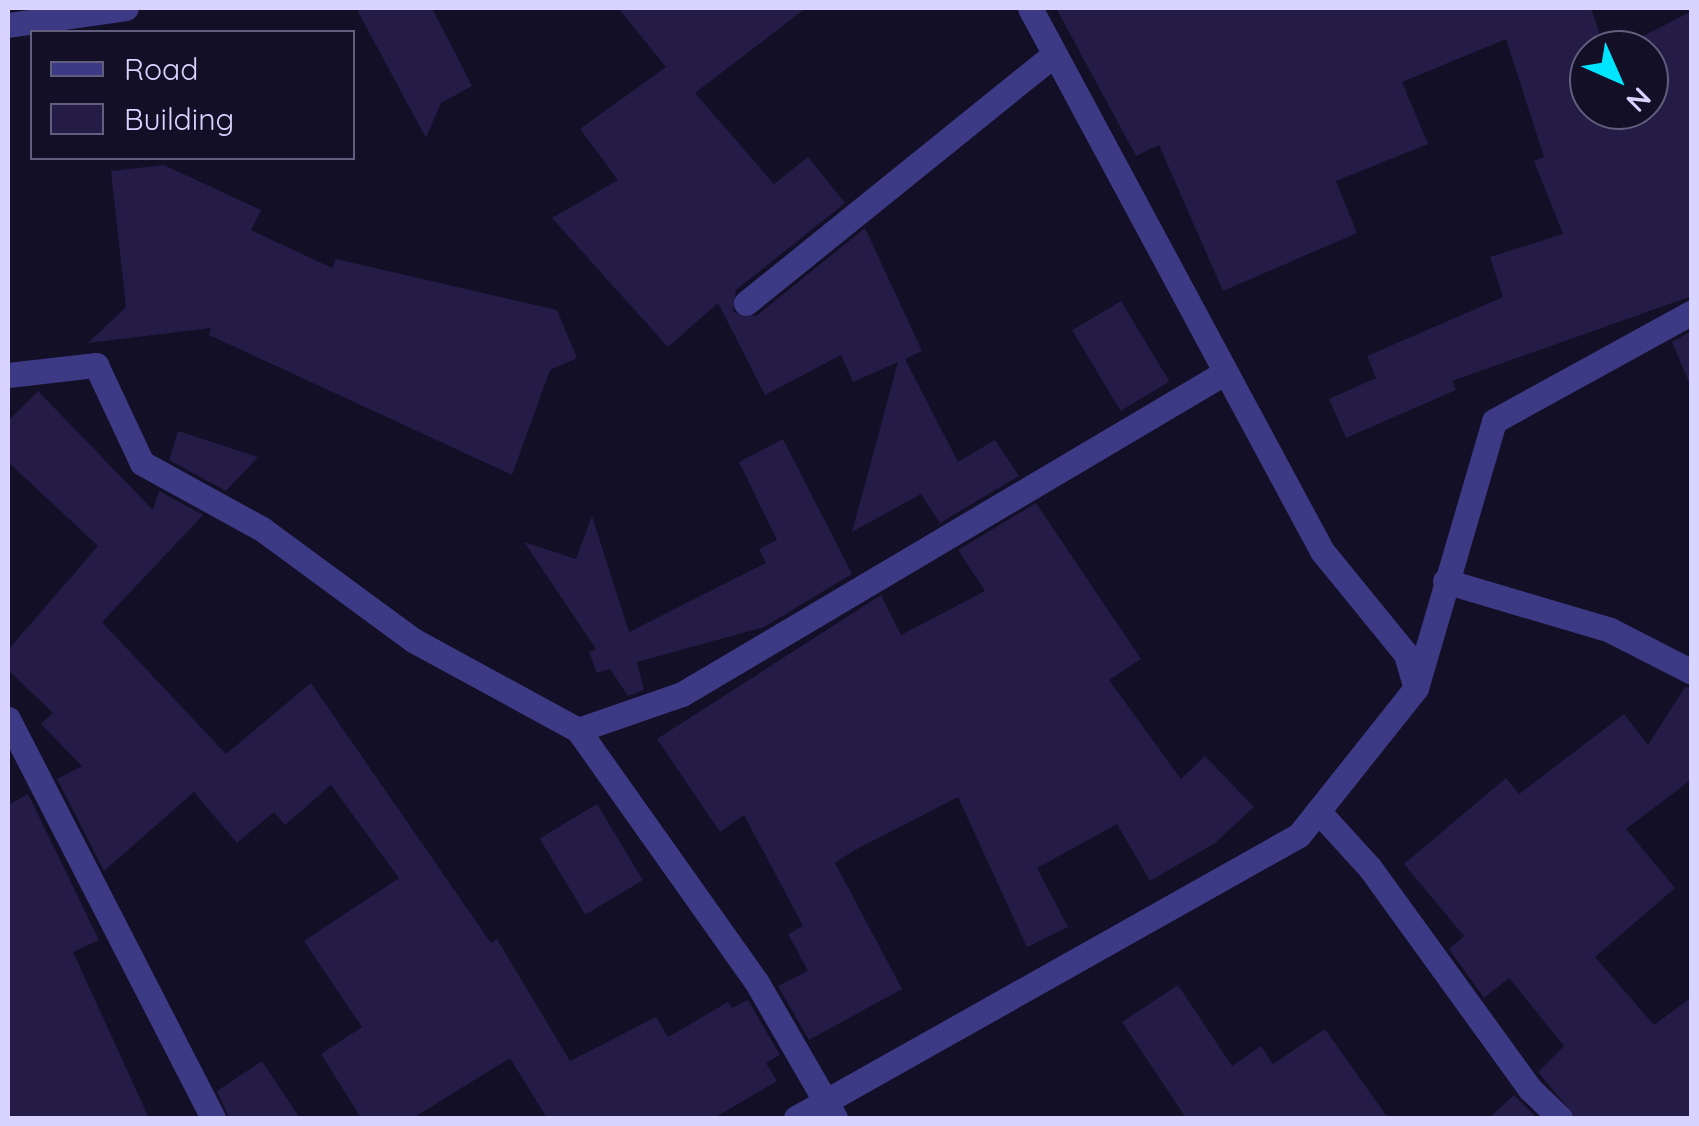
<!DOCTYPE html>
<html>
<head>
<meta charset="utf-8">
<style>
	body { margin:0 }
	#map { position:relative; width:1699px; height:1126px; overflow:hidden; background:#130f26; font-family:Quicksand,sans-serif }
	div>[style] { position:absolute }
	.building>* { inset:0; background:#241b47; transform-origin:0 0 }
	.street>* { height:25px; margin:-12.5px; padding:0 12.5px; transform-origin:12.5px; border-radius:12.5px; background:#3d3a85 }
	span { translate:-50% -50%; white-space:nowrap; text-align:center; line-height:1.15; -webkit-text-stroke:8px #130f26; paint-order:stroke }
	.frame { position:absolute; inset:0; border:10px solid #d9d4ff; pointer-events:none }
	.legend { position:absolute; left:30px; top:30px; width:325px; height:130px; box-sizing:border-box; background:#130f26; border:2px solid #625e7d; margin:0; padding:12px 18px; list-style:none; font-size:30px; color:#d9d4ff }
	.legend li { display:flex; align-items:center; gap:20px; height:50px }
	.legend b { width:50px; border:2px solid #625e7d }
	.north { position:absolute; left:1569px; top:30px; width:100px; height:100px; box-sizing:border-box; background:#130f26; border:2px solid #625e7d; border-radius:50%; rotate:135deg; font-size:28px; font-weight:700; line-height:40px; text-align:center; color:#d9d4ff }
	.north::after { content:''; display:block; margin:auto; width:35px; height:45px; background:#00e5ff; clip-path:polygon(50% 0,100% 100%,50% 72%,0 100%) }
</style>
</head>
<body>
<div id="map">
	<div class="building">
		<div style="clip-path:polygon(356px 8px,432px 8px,472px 86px,441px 103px,426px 138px)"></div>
		<div style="clip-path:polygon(618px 8px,806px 8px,695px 93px,774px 184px,808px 157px,845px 203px,736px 290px,733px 312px,756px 316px,865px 228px,922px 351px,905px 359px,958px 462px,995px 440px,1019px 476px,940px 523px,921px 494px,852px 532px,898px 362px,853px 382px,841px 355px,765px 395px,718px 303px,668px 347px,552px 218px,618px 180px,580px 129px,666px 67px)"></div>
		<div style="clip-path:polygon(1056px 8px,1591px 8px,1605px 50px,1589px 50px,1589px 110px,1649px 110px,1649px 50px,1616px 50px,1692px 11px,1692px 296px,1452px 381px,1456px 390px,1346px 438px,1329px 399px,1376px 378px,1367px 356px,1503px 297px,1490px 257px,1563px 234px,1534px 161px,1544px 157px,1506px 39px,1402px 82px,1428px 144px,1336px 181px,1357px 233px,1223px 291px,1159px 145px,1136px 156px)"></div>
		<div style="clip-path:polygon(164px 165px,261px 210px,251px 230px,332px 268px,336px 259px,557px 310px,577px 358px,550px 370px,512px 475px,209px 335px,211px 328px,88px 343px,126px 307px,111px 171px)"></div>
		<div style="left:1121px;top:301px;width:94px;height:57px;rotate:59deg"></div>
		<div style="clip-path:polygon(1692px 331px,1692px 387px,1691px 387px,1672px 342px)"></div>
		<div style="clip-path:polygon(38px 391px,153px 510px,159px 491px,203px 515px,102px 622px,226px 754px,311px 683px,491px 943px,497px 939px,570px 1061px,656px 1017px,668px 1037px,728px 1002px,732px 1008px,748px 1000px,780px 1055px,766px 1063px,777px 1081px,714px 1118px,547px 1118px,510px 1058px,413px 1118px,361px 1118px,321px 1054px,362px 1027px,304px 941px,399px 878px,331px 785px,285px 825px,274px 812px,237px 843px,194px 792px,104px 871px,57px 779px,82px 766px,41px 724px,53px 713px,8px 670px,8px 650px,98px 546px,8px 462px,8px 421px)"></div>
		<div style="clip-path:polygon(178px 431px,258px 457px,226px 491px,169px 460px)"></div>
		<div style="clip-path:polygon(783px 439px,852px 574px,764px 627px,637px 662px,644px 690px,628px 696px,610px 669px,597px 673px,589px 652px,596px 649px,524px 542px,576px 559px,592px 516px,629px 632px,766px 563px,759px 549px,777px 540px,739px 462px)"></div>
		<div style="clip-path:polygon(1036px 503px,1141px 659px,1109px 680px,1181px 779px,1205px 756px,1254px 807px,1215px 843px,1150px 881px,1117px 824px,1037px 868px,1068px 927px,1027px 947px,958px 797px,853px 851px,835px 863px,902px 989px,809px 1040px,778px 986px,808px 971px,788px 934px,803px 926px,744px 815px,720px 832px,657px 739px,881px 595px,901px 635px,985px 591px,958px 550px)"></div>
		<div style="clip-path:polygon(1685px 687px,1692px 688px,1692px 779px,1626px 829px,1675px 888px,1595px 957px,1654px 1025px,1692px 997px,1692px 1118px,1576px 1118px,1538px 1072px,1564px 1046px,1509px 978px,1484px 998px,1449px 949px,1464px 936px,1404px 864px,1506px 778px,1519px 794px,1624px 714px,1648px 745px)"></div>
		<div style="clip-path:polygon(28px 794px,99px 940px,73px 952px,149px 1118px,8px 1118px,8px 805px)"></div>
		<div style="left:597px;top:804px;width:89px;height:67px;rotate:59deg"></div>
		<div style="clip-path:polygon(1178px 985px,1232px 1066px,1261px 1046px,1273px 1064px,1325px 1029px,1388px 1118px,1186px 1118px,1122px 1022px)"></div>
		<div style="clip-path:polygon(262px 1061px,300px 1118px,229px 1118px,217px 1091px)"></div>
		<div style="clip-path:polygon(1514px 1095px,1537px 1118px,1489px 1118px)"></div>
	</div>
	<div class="street">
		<div style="left:1030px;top:8px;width:617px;rotate:61.73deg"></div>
		<div style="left:1322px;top:551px;width:133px;rotate:50.8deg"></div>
		<div style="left:1406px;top:654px;width:35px;rotate:74deg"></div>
		<div style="left:8px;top:25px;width:119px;rotate:-8.2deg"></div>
		<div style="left:746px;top:303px;width:395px;rotate:-38.9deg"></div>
		<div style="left:8px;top:375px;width:89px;rotate:-6.5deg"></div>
		<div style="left:96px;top:365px;width:108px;rotate:64.9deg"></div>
		<div style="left:142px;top:463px;width:137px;rotate:28.8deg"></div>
		<div style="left:262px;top:529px;width:187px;rotate:36.3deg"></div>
		<div style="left:413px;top:640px;width:188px;rotate:28.6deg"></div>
		<div style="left:578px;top:730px;width:110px;rotate:-19.1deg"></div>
		<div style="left:682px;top:694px;width:630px;rotate:-30.64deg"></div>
		<div style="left:1445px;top:581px;width:172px;rotate:16.5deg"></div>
		<div style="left:1610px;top:630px;width:92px;rotate:27.1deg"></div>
		<div style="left:8px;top:719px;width:449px;rotate:62.8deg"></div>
		<div style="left:578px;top:730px;width:308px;rotate:54.7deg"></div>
		<div style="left:756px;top:981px;width:158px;rotate:60deg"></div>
		<div style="left:1318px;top:811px;width:77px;rotate:47.6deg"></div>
		<div style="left:1370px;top:868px;width:273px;rotate:54.1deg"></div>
		<div style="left:1530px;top:1089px;width:42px;rotate:44deg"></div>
		<div style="left:796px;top:1118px;width:577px;rotate:-29.36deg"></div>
		<div style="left:1299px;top:835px;width:188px;rotate:-51.5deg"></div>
		<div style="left:1416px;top:688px;width:278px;rotate:-73.7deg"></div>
		<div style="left:1494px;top:421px;width:226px;rotate:-28.8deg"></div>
	</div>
	<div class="frame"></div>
	<ul class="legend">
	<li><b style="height:12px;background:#3d3a85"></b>Road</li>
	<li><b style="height:28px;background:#241b47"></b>Building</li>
	</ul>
	<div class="north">N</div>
</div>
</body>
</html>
